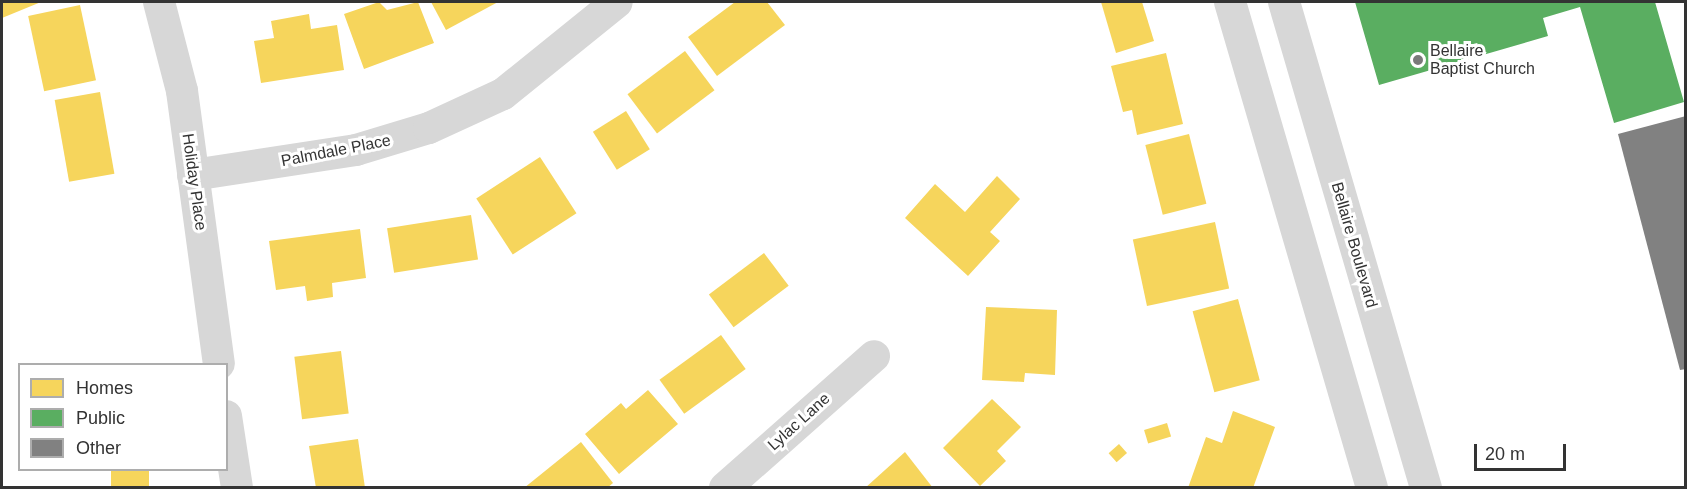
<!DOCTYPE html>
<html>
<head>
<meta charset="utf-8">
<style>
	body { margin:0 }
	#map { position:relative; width:1687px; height:489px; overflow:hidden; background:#fff; font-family:Arial,sans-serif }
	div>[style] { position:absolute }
	.homes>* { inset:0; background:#f6d55c; transform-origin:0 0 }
	.public>* { inset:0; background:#5aae61 }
	.building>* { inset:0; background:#818181 }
	.minor>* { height:32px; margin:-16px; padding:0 16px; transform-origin:16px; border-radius:16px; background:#d7d7d7 }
	.dots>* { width:16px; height:16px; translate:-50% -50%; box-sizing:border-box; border:3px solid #fff; border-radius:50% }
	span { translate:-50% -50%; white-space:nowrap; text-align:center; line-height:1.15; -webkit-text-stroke:6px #fff; paint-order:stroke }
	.poi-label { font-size:16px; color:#333 }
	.left { translate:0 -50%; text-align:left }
	.street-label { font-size:16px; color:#333 }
	.frame { position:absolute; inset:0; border:3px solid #333; pointer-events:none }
	.legend { position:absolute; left:18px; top:363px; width:210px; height:108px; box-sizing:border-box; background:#fff; border:2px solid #adadad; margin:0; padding:8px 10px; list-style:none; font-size:18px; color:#333 }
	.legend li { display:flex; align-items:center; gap:12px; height:30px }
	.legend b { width:30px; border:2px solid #adadad }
	.scale { position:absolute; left:1474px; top:444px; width:92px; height:27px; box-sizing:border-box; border:3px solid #333; border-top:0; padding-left:8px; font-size:18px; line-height:21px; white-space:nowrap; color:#333; -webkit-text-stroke:4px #fff; paint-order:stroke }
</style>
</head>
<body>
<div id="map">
	<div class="homes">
		<div style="clip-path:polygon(2px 2px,41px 2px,2px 18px)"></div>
		<div style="clip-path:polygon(379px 2px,387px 10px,418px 2px,434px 43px,364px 69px,344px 14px)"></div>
		<div style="clip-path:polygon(431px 2px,498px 2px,446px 30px)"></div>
		<div style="clip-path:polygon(735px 2px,767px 2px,785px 25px,717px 76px,688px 37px)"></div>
		<div style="clip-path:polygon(1101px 2px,1142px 2px,1154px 41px,1116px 53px)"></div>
		<div style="left:80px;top:5px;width:77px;height:53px;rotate:78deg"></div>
		<div style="clip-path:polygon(309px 14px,311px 29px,337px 25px,344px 70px,261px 83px,254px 41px,274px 38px,271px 21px)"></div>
		<div style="left:685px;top:51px;width:49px;height:72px;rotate:53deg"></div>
		<div style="clip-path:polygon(1166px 53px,1183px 124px,1137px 135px,1132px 110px,1123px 112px,1111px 66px)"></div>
		<div style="left:100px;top:92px;width:83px;height:46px;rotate:80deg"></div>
		<div style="left:626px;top:111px;width:45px;height:39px;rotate:58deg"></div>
		<div style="left:1189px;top:134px;width:72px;height:45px;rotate:76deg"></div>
		<div style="left:540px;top:157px;width:67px;height:76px;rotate:57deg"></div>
		<div style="clip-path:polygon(997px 176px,1020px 199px,990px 232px,1000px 241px,968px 276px,905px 218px,935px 184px,965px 212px)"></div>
		<div style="left:471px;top:215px;width:45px;height:85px;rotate:81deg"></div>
		<div style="left:1215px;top:222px;width:68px;height:84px;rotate:78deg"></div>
		<div style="clip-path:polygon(360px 229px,366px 278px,332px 283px,333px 297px,307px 301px,305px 286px,276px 290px,269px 241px)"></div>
		<div style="left:764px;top:253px;width:41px;height:69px;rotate:53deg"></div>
		<div style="left:1238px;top:299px;width:84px;height:47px;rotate:75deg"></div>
		<div style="clip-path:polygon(986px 307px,1057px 310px,1055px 375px,1025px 373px,1024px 382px,982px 380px)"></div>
		<div style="left:721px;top:335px;width:42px;height:76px;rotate:54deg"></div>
		<div style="left:341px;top:351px;width:63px;height:47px;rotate:83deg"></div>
		<div style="clip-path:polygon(648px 390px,678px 424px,619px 474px,585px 434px,621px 403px,626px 409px)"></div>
		<div style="clip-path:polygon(992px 399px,1021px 427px,997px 451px,1006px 461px,980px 486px,943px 448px)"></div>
		<div style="clip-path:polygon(1233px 411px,1275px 427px,1253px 488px,1188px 488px,1206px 437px,1222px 443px)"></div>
		<div style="left:1167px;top:423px;width:14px;height:24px;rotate:73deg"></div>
		<div style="clip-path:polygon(358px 439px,365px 488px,316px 488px,309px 446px)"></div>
		<div style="clip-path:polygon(581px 442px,613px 483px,607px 488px,524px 488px)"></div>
		<div style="left:1119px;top:444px;width:12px;height:14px;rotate:48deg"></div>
		<div style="clip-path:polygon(905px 452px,933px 488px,865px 488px)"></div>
		<div style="left:111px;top:470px;width:38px;height:18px"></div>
	</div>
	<div class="public">
		<div style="clip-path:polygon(1355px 2px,1655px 2px,1684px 102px,1614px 123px,1580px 7px,1543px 18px,1548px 36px,1379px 85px)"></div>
	</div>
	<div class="building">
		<div style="clip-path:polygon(1686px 116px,1686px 369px,1680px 370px,1618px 134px)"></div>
	</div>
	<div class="minor">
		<div style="left:159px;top:2px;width:92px;rotate:75.5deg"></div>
		<div style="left:182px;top:91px;width:275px;rotate:82.3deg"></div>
		<div style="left:1230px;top:2px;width:506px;rotate:73.71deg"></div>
		<div style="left:1284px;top:2px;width:506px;rotate:73.71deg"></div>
		<div style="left:193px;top:175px;width:165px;rotate:-8.7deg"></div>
		<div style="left:356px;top:150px;width:76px;rotate:-16.8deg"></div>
		<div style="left:429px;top:128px;width:81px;rotate:-24.7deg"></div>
		<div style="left:503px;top:94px;width:146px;rotate:-38.9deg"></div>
		<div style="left:226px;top:416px;width:73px;rotate:81.3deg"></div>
		<div style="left:725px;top:488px;width:199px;rotate:-41.5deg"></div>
	</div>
	<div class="dots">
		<div style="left:1418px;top:60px;background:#7a7a7a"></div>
	</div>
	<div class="poi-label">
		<span class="left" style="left:1430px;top:60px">Bellaire<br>Baptist Church</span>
	</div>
	<div class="street-label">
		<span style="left:336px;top:151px;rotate:-11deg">Palmdale Place</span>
		<span style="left:194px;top:182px;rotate:82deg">Holiday Place</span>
		<span style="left:1354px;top:245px;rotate:74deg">Bellaire Boulevard</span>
		<span style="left:799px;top:422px;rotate:-42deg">Lylac Lane</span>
	</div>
	<div class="frame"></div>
	<ul class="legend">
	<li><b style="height:16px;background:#f6d55c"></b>Homes</li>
	<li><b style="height:16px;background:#5aae61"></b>Public</li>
	<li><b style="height:16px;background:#818181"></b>Other</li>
	</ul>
	<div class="scale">20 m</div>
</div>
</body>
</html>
